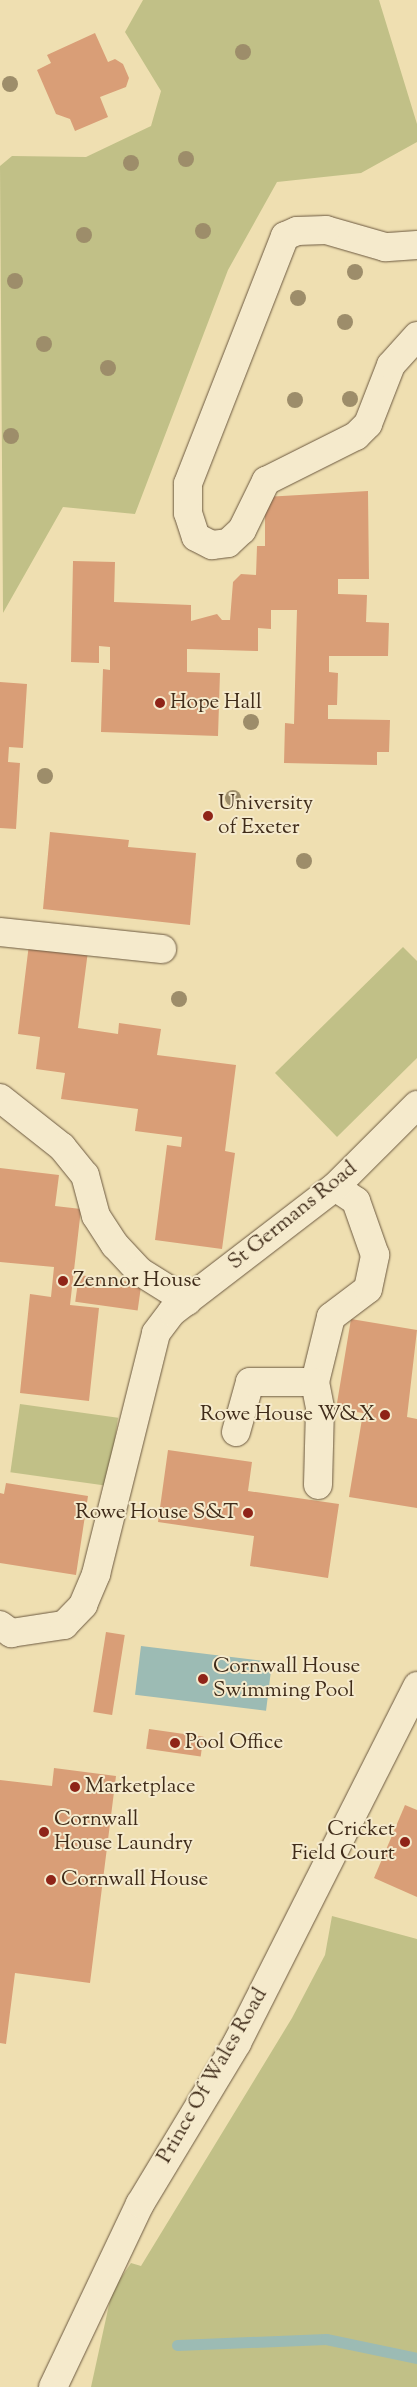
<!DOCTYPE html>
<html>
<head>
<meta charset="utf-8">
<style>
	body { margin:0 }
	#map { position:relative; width:417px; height:2387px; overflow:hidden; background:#efdfb1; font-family:"Sorts Mill Goudy",serif }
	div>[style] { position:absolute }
	.green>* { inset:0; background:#c1c087; transform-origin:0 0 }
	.water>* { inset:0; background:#9cbbb4; transform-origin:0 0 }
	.stream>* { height:11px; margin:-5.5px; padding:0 5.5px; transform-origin:5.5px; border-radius:5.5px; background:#9cbbb4 }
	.building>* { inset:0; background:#d99e77; transform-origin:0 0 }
	.roads { filter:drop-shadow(0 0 1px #6c5940) drop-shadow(0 0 1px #6c5940) }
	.minor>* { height:28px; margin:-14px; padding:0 14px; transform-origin:14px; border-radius:14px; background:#f5eacc }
	.trees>* { width:16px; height:16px; margin:-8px; border-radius:50%; background:#9d8d6a }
	.dots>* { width:14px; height:14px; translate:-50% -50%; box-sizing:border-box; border:2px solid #f5eacc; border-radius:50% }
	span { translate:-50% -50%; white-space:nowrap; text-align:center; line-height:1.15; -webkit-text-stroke:4px #f5eacc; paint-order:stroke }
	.poi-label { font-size:21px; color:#402c1a }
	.left { translate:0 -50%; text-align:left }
	.right { translate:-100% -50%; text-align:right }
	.street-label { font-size:21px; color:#402c1a }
</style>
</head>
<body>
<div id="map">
	<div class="green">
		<div style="clip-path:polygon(143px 0,379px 0,417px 124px,417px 142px,361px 173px,277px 182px,228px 270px,135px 514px,63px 507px,3px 613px,0 166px,12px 156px,86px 157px,151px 126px,161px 91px,125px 32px)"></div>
		<div style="clip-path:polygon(403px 947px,417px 961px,417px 1058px,337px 1137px,275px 1073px)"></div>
		<div style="left:20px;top:1404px;width:99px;height:69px;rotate:8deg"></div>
		<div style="clip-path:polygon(332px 1916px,417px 1939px,417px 2387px,91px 2387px,112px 2291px,131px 2263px,141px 2266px,292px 2018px,325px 1955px)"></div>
	</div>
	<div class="water">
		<div style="left:141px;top:1646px;width:132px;height:49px;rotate:7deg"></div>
	</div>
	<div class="stream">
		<div style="left:177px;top:2345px;width:149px;rotate:-2.3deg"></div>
		<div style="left:326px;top:2339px;width:93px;rotate:11.8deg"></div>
	</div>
	<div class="building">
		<div style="clip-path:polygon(95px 33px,108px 62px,115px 59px,123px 64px,129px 78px,126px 87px,100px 97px,108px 117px,75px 131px,70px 119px,56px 114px,37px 70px,51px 63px,47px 55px)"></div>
		<div style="clip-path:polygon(368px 491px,369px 579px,338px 579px,338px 594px,367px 595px,366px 622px,389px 623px,388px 656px,329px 656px,329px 672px,338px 673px,337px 705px,328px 705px,328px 719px,390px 720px,389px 752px,377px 752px,377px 765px,284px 763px,285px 723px,294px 724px,297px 610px,271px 610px,271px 629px,258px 628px,258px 651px,187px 649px,187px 672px,220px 673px,218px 736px,101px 732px,103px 669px,110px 670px,110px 647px,99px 646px,99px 663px,71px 662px,73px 561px,115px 562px,114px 602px,191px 605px,191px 621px,217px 614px,222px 620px,230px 620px,233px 582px,241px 574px,256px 575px,257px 546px,265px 546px,265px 497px)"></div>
		<div style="clip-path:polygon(0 682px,27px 684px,23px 748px,9px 747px,8px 762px,20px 763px,16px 829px,0 828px)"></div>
		<div style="clip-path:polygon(50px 832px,129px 840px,128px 847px,196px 853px,190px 925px,43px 909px)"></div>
		<div style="clip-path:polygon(29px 944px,88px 951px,78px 1028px,118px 1034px,119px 1023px,161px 1029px,157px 1055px,236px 1065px,225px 1151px,235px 1153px,222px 1249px,155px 1240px,167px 1145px,181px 1147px,182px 1137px,135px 1131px,138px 1109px,61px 1099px,65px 1073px,36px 1069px,40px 1037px,18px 1034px)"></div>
		<div style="clip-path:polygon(0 1168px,59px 1175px,55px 1206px,81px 1209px,70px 1305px,99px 1308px,89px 1401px,20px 1393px,30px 1294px,51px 1297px,54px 1267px,0 1262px)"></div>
		<div style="left:79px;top:1275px;width:63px;height:27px;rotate:8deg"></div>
		<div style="clip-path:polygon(351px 1319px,417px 1330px,407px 1417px,417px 1419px,417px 1508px,349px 1497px,363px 1413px,336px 1409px)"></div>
		<div style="clip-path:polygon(168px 1450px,252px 1462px,248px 1491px,339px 1504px,328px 1578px,250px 1566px,254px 1536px,158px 1522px)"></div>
		<div style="clip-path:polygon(6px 1483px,88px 1496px,76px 1575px,0 1563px,0 1493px,4px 1494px)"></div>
		<div style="left:106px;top:1632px;width:19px;height:81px;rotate:9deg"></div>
		<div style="left:149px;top:1729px;width:55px;height:20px;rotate:8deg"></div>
		<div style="clip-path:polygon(54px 1768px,116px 1776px,90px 1983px,15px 1973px,6px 2044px,0 2043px,0 1780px,52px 1786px)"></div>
		<div style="clip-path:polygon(405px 1805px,417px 1810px,417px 1897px,374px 1878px)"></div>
	</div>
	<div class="roads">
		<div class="minor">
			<div style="left:417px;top:245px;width:32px;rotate:176deg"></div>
			<div style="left:385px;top:247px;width:61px;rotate:-163.9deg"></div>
			<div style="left:326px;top:230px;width:29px;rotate:178deg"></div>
			<div style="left:297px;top:231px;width:13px;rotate:157deg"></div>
			<div style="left:285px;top:236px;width:266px;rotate:111.4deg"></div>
			<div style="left:188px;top:484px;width:29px;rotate:90deg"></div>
			<div style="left:188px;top:513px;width:25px;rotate:72deg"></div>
			<div style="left:196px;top:537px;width:18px;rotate:27deg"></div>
			<div style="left:212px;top:545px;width:16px;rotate:-7deg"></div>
			<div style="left:228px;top:543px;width:19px;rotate:-43deg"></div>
			<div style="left:242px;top:530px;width:55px;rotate:-63.9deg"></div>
			<div style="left:266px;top:481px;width:101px;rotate:-26.6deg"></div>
			<div style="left:356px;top:436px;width:17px;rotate:-45deg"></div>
			<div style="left:368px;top:424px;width:63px;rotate:-68.7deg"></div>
			<div style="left:391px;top:365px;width:39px;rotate:-48deg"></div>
			<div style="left:0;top:932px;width:163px;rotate:6deg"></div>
			<div style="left:0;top:1098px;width:79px;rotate:38.3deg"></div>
			<div style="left:62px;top:1147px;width:36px;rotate:51deg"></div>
			<div style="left:85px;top:1175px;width:42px;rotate:75deg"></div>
			<div style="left:96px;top:1216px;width:35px;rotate:57deg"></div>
			<div style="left:115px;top:1245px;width:35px;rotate:47deg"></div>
			<div style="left:139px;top:1271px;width:57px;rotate:32deg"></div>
			<div style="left:315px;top:1382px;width:67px;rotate:-76.2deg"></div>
			<div style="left:331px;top:1317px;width:46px;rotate:-37.1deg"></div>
			<div style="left:368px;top:1289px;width:35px;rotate:-78deg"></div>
			<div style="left:375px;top:1255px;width:57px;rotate:-109.4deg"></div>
			<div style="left:356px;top:1201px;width:25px;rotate:-146deg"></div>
			<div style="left:236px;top:1432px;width:52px;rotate:-74.4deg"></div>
			<div style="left:250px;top:1382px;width:65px"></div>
			<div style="left:315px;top:1382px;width:26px;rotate:79deg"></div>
			<div style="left:320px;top:1408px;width:77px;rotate:91.5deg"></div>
			<div style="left:0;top:1625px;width:14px;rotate:36deg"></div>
			<div style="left:11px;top:1633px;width:54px;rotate:-8.6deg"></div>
			<div style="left:64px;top:1625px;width:28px;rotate:-46deg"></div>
			<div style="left:83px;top:1605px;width:34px;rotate:-67deg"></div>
			<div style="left:96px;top:1574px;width:248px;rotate:-76deg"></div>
			<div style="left:156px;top:1333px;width:26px;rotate:-53deg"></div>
			<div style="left:172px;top:1312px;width:205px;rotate:-37.5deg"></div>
			<div style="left:335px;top:1187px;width:116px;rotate:-45deg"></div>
			<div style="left:53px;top:2387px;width:203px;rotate:-64.6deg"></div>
			<div style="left:140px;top:2204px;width:188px;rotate:-58.9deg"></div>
			<div style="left:237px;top:2043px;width:400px;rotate:-63.2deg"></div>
		</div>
	</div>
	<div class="trees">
		<div style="left:243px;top:52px"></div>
		<div style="left:10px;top:84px"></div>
		<div style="left:186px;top:159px"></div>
		<div style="left:131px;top:163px"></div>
		<div style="left:203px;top:231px"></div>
		<div style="left:84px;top:235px"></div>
		<div style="left:355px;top:272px"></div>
		<div style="left:15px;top:281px"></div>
		<div style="left:298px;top:298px"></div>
		<div style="left:345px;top:322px"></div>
		<div style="left:44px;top:344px"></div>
		<div style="left:108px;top:368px"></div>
		<div style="left:350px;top:399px"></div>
		<div style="left:295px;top:400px"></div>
		<div style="left:11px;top:436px"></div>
		<div style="left:251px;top:722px"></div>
		<div style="left:45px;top:776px"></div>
		<div style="left:233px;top:798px"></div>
		<div style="left:304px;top:861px"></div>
		<div style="left:179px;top:999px"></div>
	</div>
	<div class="dots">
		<div style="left:160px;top:703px;background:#8f2418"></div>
		<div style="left:208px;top:816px;background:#8f2418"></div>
		<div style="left:63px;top:1281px;background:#8f2418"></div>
		<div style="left:385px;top:1415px;background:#8f2418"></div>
		<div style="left:248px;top:1513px;background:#8f2418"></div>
		<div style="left:203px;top:1679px;background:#8f2418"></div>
		<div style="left:175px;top:1743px;background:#8f2418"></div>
		<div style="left:75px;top:1787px;background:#8f2418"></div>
		<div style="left:44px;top:1832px;background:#8f2418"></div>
		<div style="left:405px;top:1842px;background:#8f2418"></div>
		<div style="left:51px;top:1880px;background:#8f2418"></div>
	</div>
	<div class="poi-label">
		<span class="left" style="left:170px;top:703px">Hope Hall</span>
		<span class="left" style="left:218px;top:816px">University<br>of Exeter</span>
		<span class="left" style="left:73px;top:1281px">Zennor House</span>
		<span class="right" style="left:375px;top:1415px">Rowe House W&amp;X</span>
		<span class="right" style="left:238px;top:1513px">Rowe House S&amp;T</span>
		<span class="left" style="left:213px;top:1679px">Cornwall House<br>Swimming Pool</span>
		<span class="left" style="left:185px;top:1743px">Pool Office</span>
		<span class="left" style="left:85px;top:1787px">Marketplace</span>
		<span class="left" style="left:54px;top:1832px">Cornwall<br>House Laundry</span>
		<span class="right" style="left:395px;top:1842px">Cricket<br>Field Court</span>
		<span class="left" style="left:61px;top:1880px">Cornwall House</span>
	</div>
	<div class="street-label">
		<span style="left:293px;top:1216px;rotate:-39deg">St Germans Road</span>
		<span style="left:213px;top:2076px;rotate:-60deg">Prince Of Wales Road</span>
	</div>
</div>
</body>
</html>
